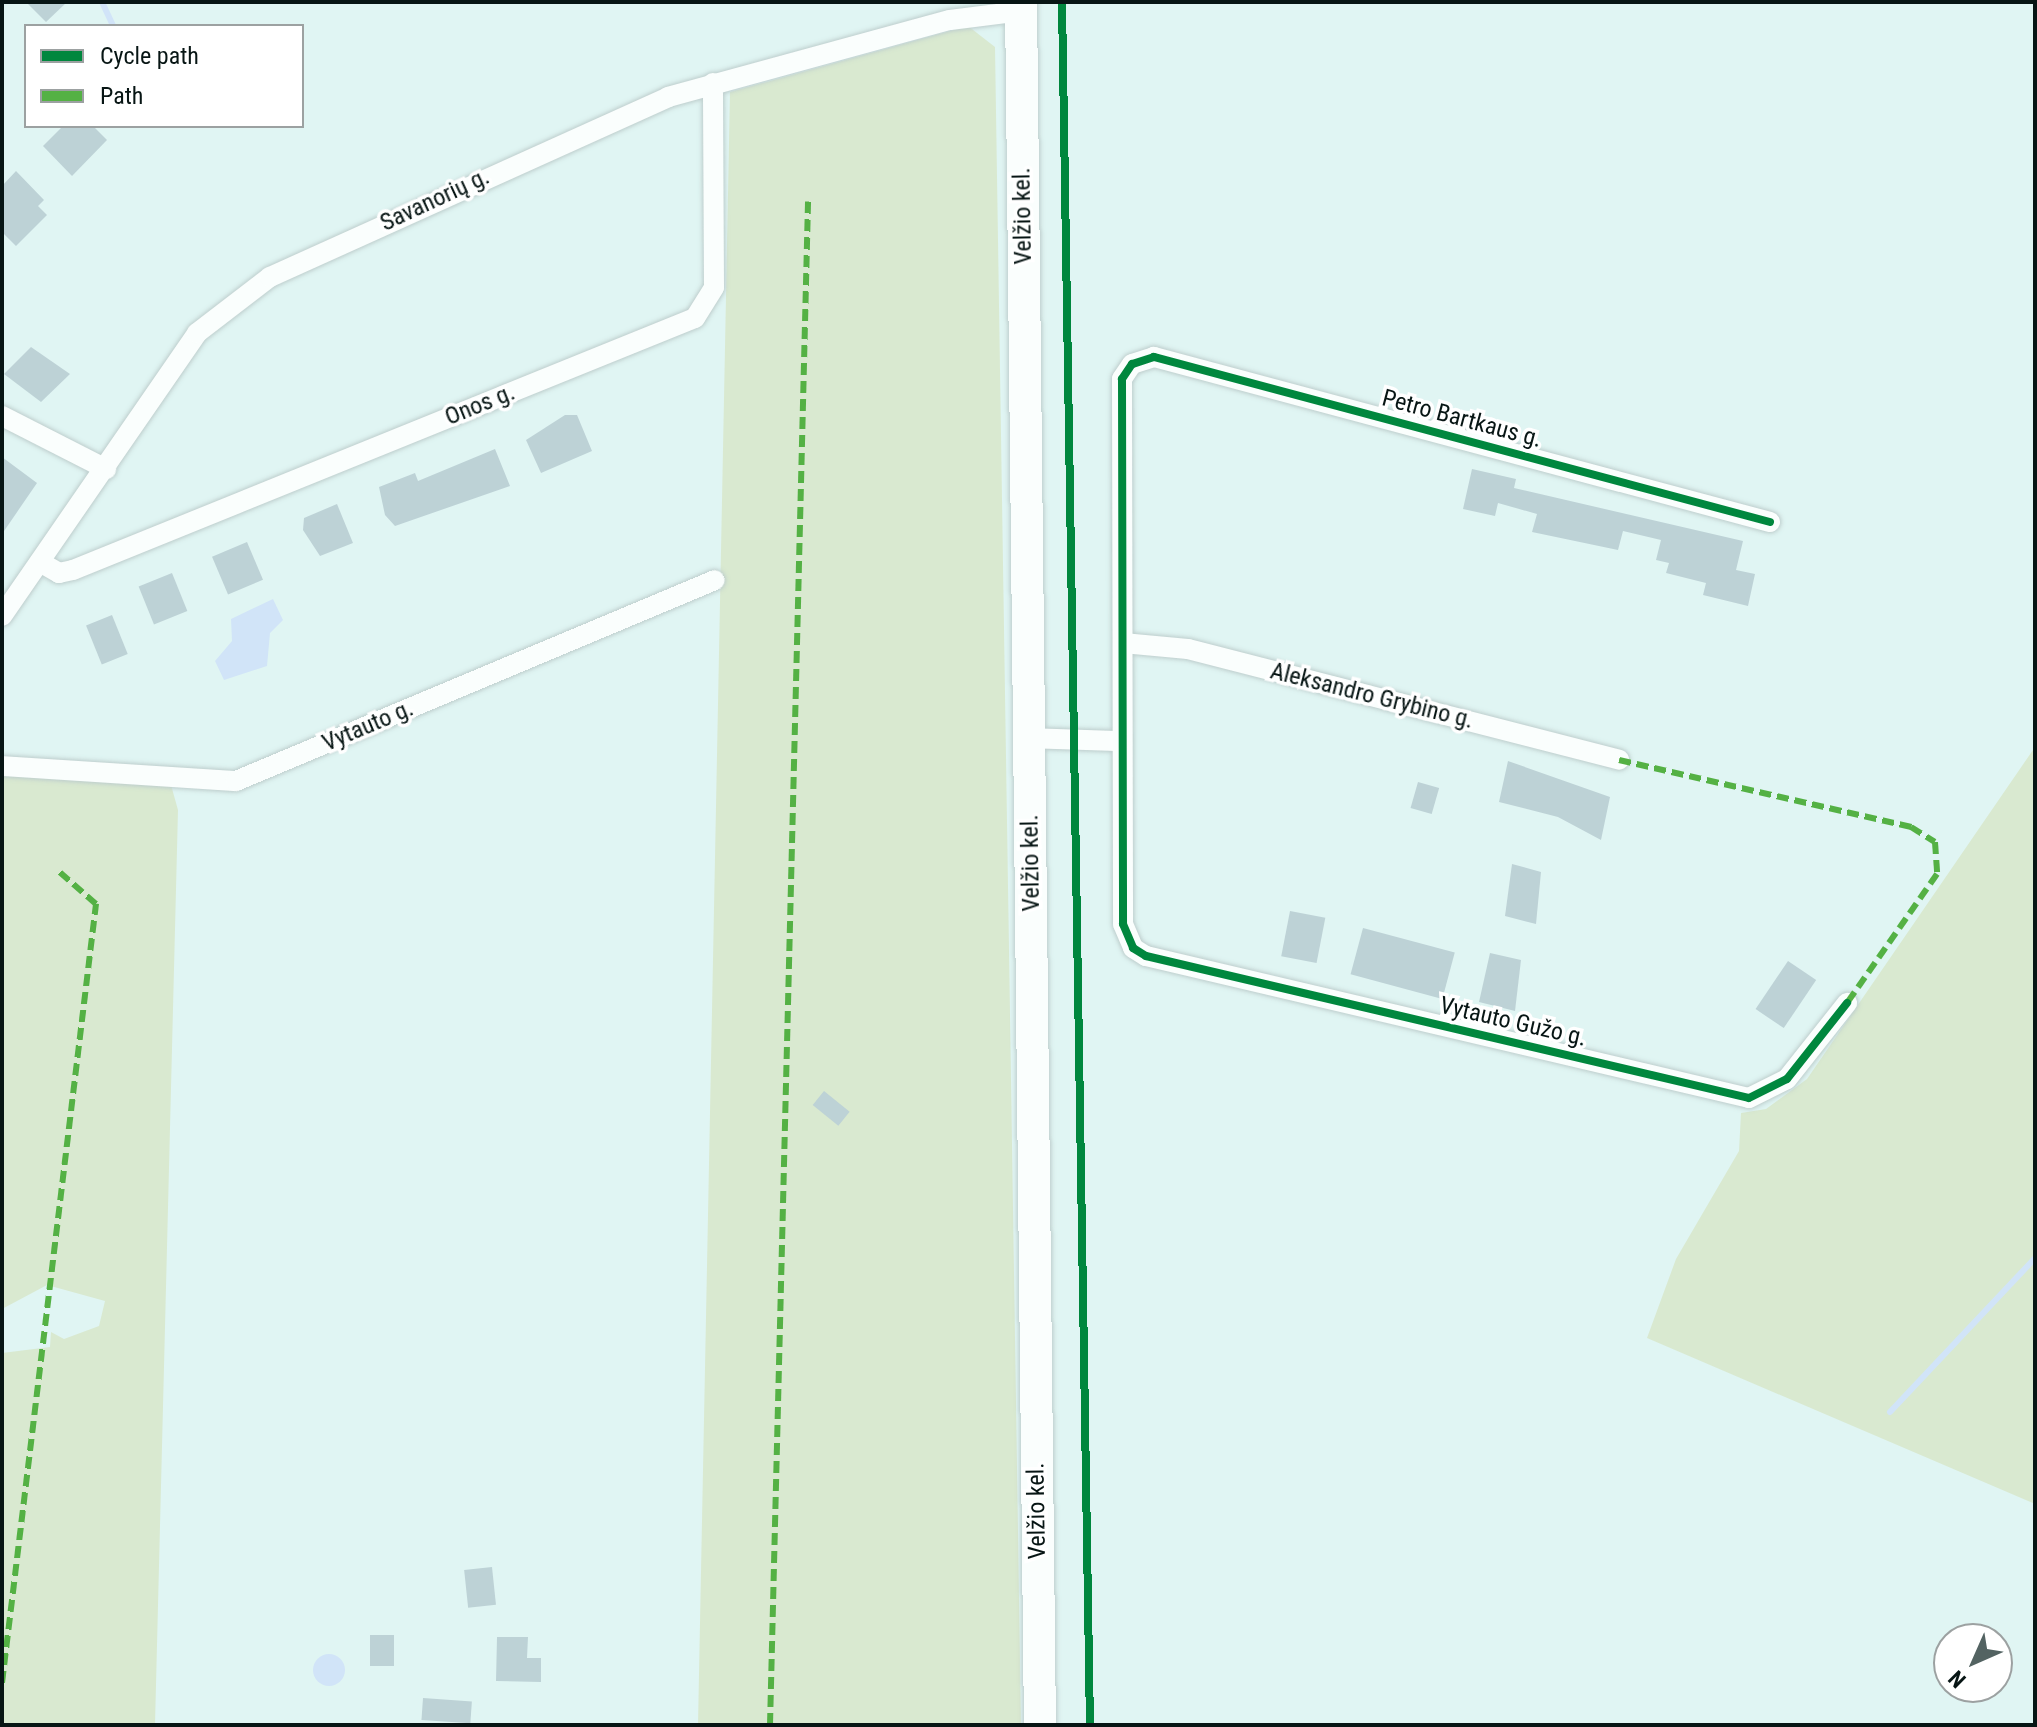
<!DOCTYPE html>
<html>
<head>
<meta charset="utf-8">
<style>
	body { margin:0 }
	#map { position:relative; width:2037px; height:1727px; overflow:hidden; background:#e0f5f3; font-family:"Roboto Condensed",sans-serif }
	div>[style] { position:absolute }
	.green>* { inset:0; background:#d9e9d0 }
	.water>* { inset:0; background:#d1e4f8 }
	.round { border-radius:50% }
	.stream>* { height:6px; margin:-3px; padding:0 3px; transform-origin:3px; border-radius:3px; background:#d1e4f8 }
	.building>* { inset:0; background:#bdd2d6; transform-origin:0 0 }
	.roads { filter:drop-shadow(0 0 2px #bececd) drop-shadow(0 0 2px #bececd) }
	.street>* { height:20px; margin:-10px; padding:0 10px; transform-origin:10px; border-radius:10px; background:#fafefd }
	.primary>* { height:32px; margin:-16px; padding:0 16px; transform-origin:16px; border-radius:16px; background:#fafefd }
	.quiet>* { height:6px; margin-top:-3px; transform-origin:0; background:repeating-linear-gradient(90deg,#54b144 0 12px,transparent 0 18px) }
	.cycleway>* { height:8px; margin:-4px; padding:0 4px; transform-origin:4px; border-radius:4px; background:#00873e }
	span { translate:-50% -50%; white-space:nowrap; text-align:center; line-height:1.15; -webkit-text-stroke:7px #fff; paint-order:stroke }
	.street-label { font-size:24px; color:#071514 }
	.frame { position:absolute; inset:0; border:4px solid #071514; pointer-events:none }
	.legend { position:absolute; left:24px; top:24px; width:280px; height:104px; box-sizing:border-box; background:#fff; border:2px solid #9ca1a1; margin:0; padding:10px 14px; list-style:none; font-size:24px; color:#071514 }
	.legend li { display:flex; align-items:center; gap:16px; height:40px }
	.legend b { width:40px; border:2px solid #9ca1a1 }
	.north { position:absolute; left:1933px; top:1623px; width:80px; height:80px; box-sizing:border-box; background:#fff; border:2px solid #9ca1a1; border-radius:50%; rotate:225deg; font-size:22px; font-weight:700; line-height:32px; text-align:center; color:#071514 }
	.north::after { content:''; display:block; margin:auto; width:28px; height:36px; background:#536362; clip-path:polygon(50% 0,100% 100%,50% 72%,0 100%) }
</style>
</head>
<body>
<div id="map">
	<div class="green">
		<div style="clip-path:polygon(968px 26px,995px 47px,1021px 1725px,698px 1725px,730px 92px)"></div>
		<div style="clip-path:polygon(2035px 747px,2035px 1504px,1647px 1338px,1676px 1259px,1739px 1151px,1741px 1113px,1766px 1109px,1807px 1079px)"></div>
		<div style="clip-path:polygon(2px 772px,171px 785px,178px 810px,155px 1725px,2px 1725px,2px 1353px,50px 1347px,51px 1332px,64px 1339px,99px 1326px,105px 1301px,47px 1285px,2px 1309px)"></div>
	</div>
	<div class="water">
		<div style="clip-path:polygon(273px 599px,283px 620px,270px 633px,267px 666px,224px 680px,215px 661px,232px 641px,231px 619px)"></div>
		<div class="round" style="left:313px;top:1654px;width:32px;height:32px"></div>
	</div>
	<div class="stream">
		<div style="left:102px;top:2px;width:26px;rotate:65deg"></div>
		<div style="left:1890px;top:1412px;width:212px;rotate:-46.7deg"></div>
	</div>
	<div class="building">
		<div style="clip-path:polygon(26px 2px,67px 2px,46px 22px)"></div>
		<div style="clip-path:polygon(63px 126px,93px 126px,107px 140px,72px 176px,43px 146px)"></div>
		<div style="clip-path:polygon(16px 171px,44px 200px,38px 206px,47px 215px,16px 246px,2px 232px,2px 186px)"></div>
		<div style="clip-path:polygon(31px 347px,70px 374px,41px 402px,4px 374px)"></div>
		<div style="clip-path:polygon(565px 415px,577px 415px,592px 451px,541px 473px,526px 440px)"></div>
		<div style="clip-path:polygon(495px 449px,510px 486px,395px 526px,385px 515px,379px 487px,415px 473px,418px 481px)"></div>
		<div style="clip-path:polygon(2px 457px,37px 483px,2px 534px)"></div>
		<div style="clip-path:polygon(1472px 469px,1516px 479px,1514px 488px,1743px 541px,1736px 570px,1755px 574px,1748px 606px,1703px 595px,1706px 583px,1666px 573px,1669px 563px,1656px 560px,1661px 540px,1623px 531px,1618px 550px,1532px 532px,1537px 514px,1498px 503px,1495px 516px,1463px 509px)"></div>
		<div style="clip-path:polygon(337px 504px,353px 543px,320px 556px,303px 530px,304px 518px)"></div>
		<div style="left:247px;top:542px;width:41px;height:38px;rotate:67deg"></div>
		<div style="left:172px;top:573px;width:41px;height:36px;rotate:68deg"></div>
		<div style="left:112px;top:615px;width:42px;height:28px;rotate:68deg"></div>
		<div style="clip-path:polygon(1508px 761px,1610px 797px,1601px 840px,1558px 817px,1499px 802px)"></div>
		<div style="left:1418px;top:782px;width:22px;height:27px;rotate:16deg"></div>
		<div style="clip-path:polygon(1512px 864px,1541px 872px,1536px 924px,1505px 916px)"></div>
		<div style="left:1290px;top:911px;width:36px;height:46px;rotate:11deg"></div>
		<div style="left:1363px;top:928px;width:95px;height:48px;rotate:15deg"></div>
		<div style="clip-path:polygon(1490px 953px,1521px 960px,1515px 1011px,1479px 1002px)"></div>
		<div style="left:1788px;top:961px;width:34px;height:58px;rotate:34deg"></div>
		<div style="left:824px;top:1091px;width:33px;height:18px;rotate:39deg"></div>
		<div style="left:492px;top:1567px;width:38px;height:28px;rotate:84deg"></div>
		<div style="left:370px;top:1635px;width:24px;height:31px"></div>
		<div style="clip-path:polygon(497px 1637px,528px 1637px,527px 1658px,541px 1658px,541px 1682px,496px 1681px)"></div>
		<div style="left:423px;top:1698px;width:49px;height:22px;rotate:4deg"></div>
	</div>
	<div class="roads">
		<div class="street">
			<div style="left:2px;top:416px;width:117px;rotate:27deg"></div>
			<div style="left:1770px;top:522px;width:638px;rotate:-165deg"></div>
			<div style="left:1154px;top:357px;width:23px;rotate:162deg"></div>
			<div style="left:1132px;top:364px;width:18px;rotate:124deg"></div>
			<div style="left:1122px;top:379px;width:545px;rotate:89.89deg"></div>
			<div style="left:1123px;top:924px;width:26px;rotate:67deg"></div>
			<div style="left:1133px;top:948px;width:15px;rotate:32deg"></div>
			<div style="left:1146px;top:956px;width:619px;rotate:13.25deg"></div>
			<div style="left:1749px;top:1098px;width:42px;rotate:-26.6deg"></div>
			<div style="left:1787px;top:1079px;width:97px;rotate:-51.7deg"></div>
			<div style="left:40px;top:562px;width:22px;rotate:30deg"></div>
			<div style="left:59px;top:573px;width:14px;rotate:-12deg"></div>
			<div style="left:73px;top:570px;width:671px;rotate:-22.06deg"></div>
			<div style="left:695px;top:318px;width:36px;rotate:-58deg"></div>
			<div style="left:714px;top:287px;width:204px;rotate:-90.3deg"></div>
			<div style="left:2px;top:616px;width:344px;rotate:-55.4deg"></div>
			<div style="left:197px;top:333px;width:92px;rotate:-37.5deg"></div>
			<div style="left:270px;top:277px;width:437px;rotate:-24.3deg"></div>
			<div style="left:668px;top:97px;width:292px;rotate:-15.3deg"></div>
			<div style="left:950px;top:20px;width:72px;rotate:-7.2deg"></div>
			<div style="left:1123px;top:643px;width:65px;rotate:5.3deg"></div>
			<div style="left:1188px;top:649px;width:445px;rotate:14.4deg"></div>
			<div style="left:1029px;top:738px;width:92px;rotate:1.9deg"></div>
			<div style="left:2px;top:766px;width:234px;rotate:3.7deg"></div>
			<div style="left:236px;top:781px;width:519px;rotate:-22.76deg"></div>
		</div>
		<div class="primary">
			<div style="left:1021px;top:2px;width:1723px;rotate:89.37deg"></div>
		</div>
	</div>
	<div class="quiet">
		<div style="left:1619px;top:760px;width:300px;rotate:12.9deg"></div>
		<div style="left:1911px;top:827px;width:28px;rotate:32deg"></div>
		<div style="left:1935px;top:842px;width:32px;rotate:86deg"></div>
		<div style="left:1937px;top:874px;width:157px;rotate:124.9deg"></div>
		<div style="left:2px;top:1683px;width:785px;rotate:-83.12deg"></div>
		<div style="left:96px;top:904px;width:53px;rotate:-138.8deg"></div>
		<div style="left:770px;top:1725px;width:1524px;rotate:-88.57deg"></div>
	</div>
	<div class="cycleway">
		<div style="left:1062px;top:2px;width:1723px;rotate:89.07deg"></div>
		<div style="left:1770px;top:522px;width:638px;rotate:-165deg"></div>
		<div style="left:1154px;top:357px;width:23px;rotate:162deg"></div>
		<div style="left:1132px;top:364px;width:18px;rotate:124deg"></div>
		<div style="left:1122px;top:379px;width:545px;rotate:89.89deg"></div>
		<div style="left:1123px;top:924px;width:26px;rotate:67deg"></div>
		<div style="left:1133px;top:948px;width:15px;rotate:32deg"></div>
		<div style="left:1146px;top:956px;width:619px;rotate:13.25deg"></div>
		<div style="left:1749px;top:1098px;width:42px;rotate:-26.6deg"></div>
		<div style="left:1787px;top:1079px;width:97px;rotate:-51.7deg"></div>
	</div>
	<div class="street-label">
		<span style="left:435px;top:200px;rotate:-25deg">Savanorių g.</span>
		<span style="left:1023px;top:216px;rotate:-91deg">Velžio kel.</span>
		<span style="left:480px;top:405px;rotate:-22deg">Onos g.</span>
		<span style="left:1462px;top:419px;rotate:15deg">Petro Bartkaus g.</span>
		<span style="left:1372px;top:696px;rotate:14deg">Aleksandro Grybino g.</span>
		<span style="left:368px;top:726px;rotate:-23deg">Vytauto g.</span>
		<span style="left:1031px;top:863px;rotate:-91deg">Velžio kel.</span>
		<span style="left:1513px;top:1022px;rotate:13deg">Vytauto Gužo g.</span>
		<span style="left:1037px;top:1511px;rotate:-91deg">Velžio kel.</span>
	</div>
	<div class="frame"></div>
	<ul class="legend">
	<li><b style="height:10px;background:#00873e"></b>Cycle path</li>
	<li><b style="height:10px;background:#54b144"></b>Path</li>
	</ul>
	<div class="north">N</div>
</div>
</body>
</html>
